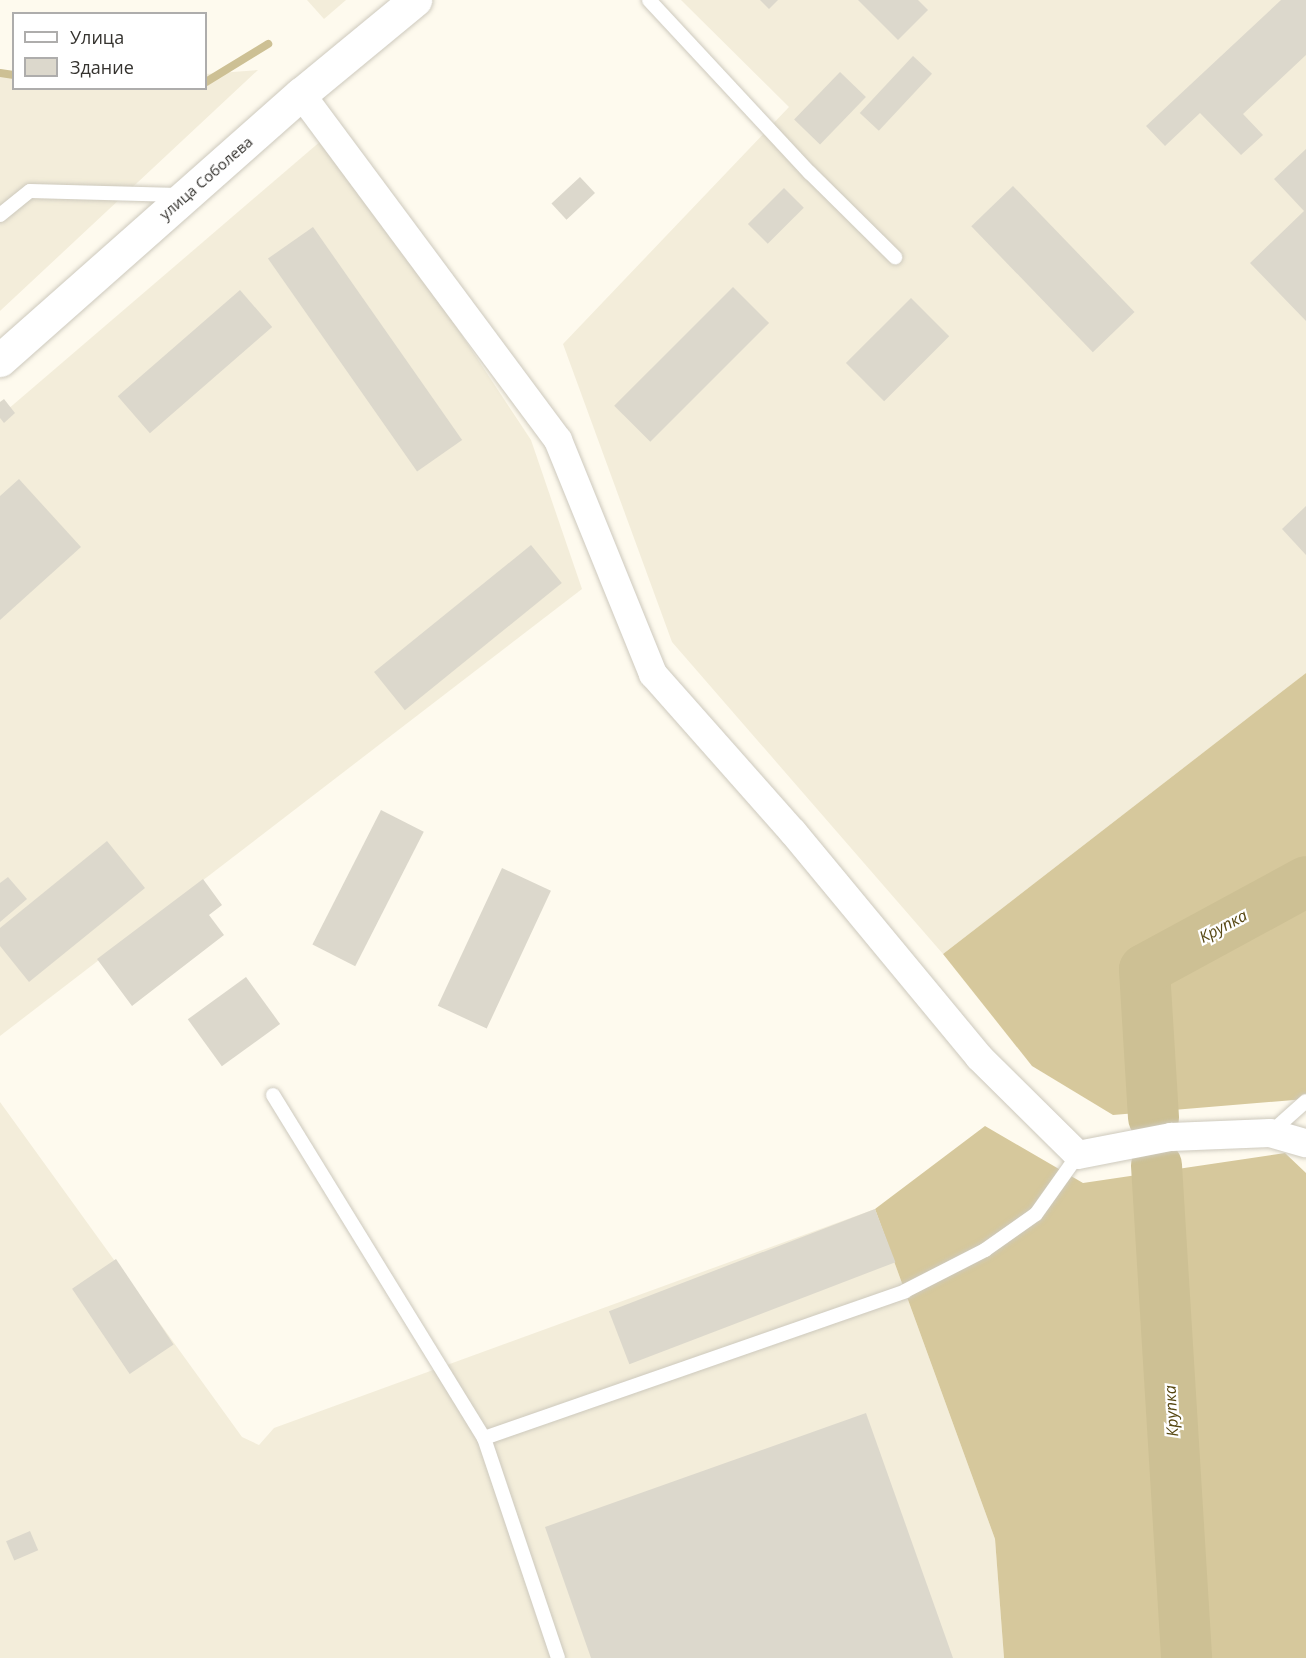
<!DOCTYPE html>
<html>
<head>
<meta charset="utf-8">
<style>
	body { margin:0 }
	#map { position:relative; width:1306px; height:1658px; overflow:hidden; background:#fefaee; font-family:"Open Sans",sans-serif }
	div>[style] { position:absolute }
	.built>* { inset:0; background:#f3edda }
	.forest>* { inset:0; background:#d6c89c }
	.stream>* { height:8px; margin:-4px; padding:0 4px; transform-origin:4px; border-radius:4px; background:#cdc094 }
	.river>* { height:51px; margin:-25.5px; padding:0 25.5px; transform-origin:25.5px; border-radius:25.5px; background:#cdc094 }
	.building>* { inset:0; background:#dcd8cc; transform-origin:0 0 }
	.roads { filter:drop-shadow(0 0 2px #cdc9bd) drop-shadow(0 0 2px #cdc9bd) }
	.service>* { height:14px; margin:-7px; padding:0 7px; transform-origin:7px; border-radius:7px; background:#fff }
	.minor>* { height:28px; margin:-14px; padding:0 14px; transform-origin:14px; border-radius:14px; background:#fff }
	.tertiary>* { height:33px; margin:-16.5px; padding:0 16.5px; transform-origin:16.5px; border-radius:16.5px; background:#fff }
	span { translate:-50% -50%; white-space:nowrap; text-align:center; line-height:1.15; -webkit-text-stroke:4.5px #fff; paint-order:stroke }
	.street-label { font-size:15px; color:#35332f }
	.water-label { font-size:16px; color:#574813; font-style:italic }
	.legend { position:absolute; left:12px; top:12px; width:195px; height:78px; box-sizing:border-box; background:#fff; border:2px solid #aeadac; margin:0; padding:8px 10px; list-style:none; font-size:18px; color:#35332f }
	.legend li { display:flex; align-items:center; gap:12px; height:30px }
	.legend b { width:30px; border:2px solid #aeadac }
</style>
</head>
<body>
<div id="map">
	<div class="built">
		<div style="clip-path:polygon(307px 0,346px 0,324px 19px)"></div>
		<div style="clip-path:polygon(681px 0,1306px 0,1306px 673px,943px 954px,672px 642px,563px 344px,789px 107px)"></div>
		<div style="clip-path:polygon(0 69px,13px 72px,14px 88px,206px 88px,206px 74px,258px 70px,0 311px)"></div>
		<div style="clip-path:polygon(329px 134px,531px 440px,582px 589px,0 1036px,0 416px)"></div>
		<div style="clip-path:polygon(0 1102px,242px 1437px,259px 1445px,274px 1428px,875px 1209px,995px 1539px,1004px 1658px,0 1658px)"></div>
	</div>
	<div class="forest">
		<div style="clip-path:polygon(1306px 673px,1306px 1099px,1113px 1115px,1032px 1066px,943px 954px)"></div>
		<div style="clip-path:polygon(985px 1126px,1083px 1183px,1285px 1153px,1306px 1173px,1306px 1658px,1004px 1658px,995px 1539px,875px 1209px)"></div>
	</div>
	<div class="stream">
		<div style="left:0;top:73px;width:14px;rotate:8deg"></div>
		<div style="left:206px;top:82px;width:73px;rotate:-31.5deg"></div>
	</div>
	<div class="river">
		<div style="left:1153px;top:1117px;width:148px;rotate:-93.5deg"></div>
		<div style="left:1144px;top:969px;width:184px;rotate:-28.5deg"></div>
		<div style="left:1156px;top:1165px;width:494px;rotate:86.5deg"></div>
	</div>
	<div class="building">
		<div style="clip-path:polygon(760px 0,778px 0,769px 9px)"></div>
		<div style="clip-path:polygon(858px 0,918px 0,928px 10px,898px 40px)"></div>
		<div style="clip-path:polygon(1281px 0,1306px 0,1306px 55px,1243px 114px,1263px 135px,1241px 155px,1200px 113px,1165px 146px,1146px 126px)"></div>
		<div style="left:913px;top:56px;width:26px;height:78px;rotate:43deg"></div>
		<div style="left:840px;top:72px;width:36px;height:66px;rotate:44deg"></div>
		<div style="clip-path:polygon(1306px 149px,1306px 321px,1250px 263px,1304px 211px,1274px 179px)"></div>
		<div style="left:580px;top:177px;width:22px;height:39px;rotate:47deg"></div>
		<div style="left:1013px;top:186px;width:175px;height:58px;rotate:46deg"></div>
		<div style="left:784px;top:188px;width:28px;height:51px;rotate:45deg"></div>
		<div style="left:313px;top:227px;width:260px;height:55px;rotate:55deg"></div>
		<div style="left:733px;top:287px;width:51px;height:168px;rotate:45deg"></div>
		<div style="left:240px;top:290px;width:49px;height:162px;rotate:49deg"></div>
		<div style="left:911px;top:298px;width:54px;height:92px;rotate:45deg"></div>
		<div style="clip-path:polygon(4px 399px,15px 413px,4px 423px,0 418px,0 402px)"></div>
		<div style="clip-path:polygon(19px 479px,81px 547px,0 620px,0 496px)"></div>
		<div style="clip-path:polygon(1306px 506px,1306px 555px,1282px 529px)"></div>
		<div style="left:531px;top:545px;width:49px;height:202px;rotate:51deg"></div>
		<div style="left:381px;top:810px;width:48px;height:151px;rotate:27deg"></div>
		<div style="clip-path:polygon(107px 841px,145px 888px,29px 982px,0 946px,0 928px)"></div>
		<div style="left:502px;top:868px;width:54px;height:152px;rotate:25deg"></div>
		<div style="clip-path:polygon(8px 877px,27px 899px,0 922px,0 883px)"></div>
		<div style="clip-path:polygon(203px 879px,222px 905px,209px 915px,224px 935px,132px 1006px,97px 959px)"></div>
		<div style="left:246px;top:977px;width:58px;height:72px;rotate:54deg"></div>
		<div style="left:875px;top:1209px;width:57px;height:285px;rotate:69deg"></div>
		<div style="left:116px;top:1259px;width:103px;height:53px;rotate:56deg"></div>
		<div style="clip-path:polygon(866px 1413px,953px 1658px,591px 1658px,545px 1527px)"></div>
		<div style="left:30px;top:1531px;width:21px;height:26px;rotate:67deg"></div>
	</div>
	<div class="roads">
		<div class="service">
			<div style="left:649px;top:0;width:236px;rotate:47.1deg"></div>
			<div style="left:810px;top:173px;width:120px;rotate:44.7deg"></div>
			<div style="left:0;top:215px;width:38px;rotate:-39deg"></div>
			<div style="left:30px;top:191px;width:149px;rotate:1.5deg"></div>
			<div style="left:273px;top:1095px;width:403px;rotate:58.4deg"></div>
			<div style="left:484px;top:1438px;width:232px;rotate:71.4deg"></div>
			<div style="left:1270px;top:1133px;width:48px;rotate:-41.6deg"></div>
			<div style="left:484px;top:1438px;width:446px;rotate:-19.2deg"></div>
			<div style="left:905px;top:1291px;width:90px;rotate:-27.1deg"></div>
			<div style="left:985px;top:1250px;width:62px;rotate:-35.2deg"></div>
			<div style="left:1036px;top:1214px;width:72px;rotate:-54.6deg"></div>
		</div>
		<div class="minor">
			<div style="left:301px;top:94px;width:431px;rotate:53.4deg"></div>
			<div style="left:558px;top:440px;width:253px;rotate:67.9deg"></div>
			<div style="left:653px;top:674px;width:211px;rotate:48.5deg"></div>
			<div style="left:793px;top:832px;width:292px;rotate:50.4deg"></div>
			<div style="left:979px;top:1057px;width:139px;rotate:44.7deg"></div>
			<div style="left:1078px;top:1155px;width:95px;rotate:-11deg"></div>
			<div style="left:1171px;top:1137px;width:99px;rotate:-2.3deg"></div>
			<div style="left:1270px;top:1133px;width:37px;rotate:16deg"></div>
		</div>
		<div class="tertiary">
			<div style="left:0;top:360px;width:402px;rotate:-41.5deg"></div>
			<div style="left:301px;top:94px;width:148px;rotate:-39.5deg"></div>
		</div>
	</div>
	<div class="street-label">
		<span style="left:206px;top:178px;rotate:-41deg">улица Соболева</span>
	</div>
	<div class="water-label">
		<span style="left:1223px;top:926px;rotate:-28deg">Крупка</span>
		<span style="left:1171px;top:1411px;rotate:-93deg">Крупка</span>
	</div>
	<ul class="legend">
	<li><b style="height:8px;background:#fff"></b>Улица</li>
	<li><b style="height:16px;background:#dcd8cc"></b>Здание</li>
	</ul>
</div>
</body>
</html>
